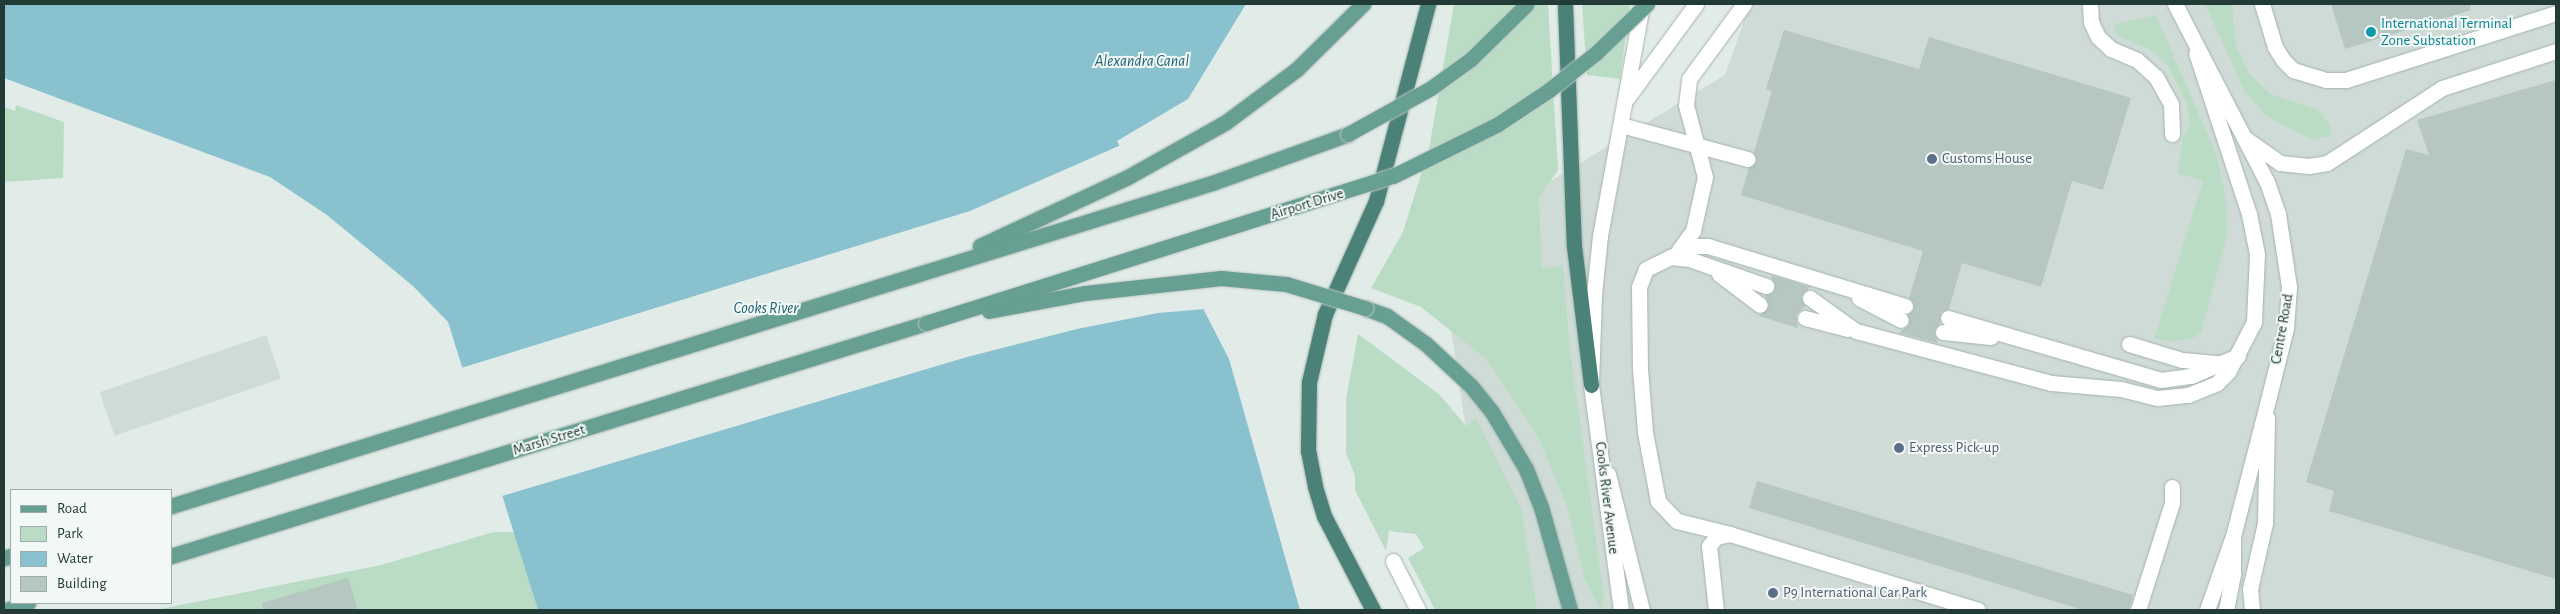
<!DOCTYPE html>
<html>
<head>
<meta charset="utf-8">
<style>
	body { margin:0 }
	#map { position:relative; width:2560px; height:614px; overflow:hidden; background:#e1ebe7; font-family:"Alegreya Sans",sans-serif }
	div>[style] { position:absolute }
	.built>* { inset:0; background:#cfdbd6; transform-origin:0 0 }
	.green>* { inset:0; background:#badcc5 }
	.water>* { inset:0; background:#8ac1cf }
	.pier>* { inset:0; background:#e1ebe7 }
	.building>* { inset:0; background:#b6c6c0 }
	.roads { filter:drop-shadow(0 0 1px #a4b3ae) drop-shadow(0 0 1px #a4b3ae) }
	.service>* { height:15px; margin:-7.5px; padding:0 7.5px; transform-origin:7.5px; border-radius:7.5px; background:#fff }
	.tertiary>* { height:15px; margin:-7.5px; padding:0 7.5px; transform-origin:7.5px; border-radius:7.5px; background:#fff }
	.primary>* { height:15px; margin:-7.5px; padding:0 7.5px; transform-origin:7.5px; border-radius:7.5px; background:#679f93 }
	.trunk>* { height:15px; margin:-7.5px; padding:0 7.5px; transform-origin:7.5px; border-radius:7.5px; background:#4b8278 }
	.bridges { filter:drop-shadow(0 0 1px #c1c8c7) drop-shadow(0 0 1px #c1c8c7) }
	.primary-bridge>* { height:15px; margin:-7.5px; padding:0 7.5px; transform-origin:7.5px; border-radius:7.5px; background:#679f93 }
	.dots>* { width:14px; height:14px; translate:-50% -50%; box-sizing:border-box; border:2px solid #f1f8f5; border-radius:50% }
	span { translate:-50% -50%; white-space:nowrap; text-align:center; line-height:1.15; -webkit-text-stroke:4px #f1f8f5; paint-order:stroke }
	.culture-label { font-size:15px; color:#0d838f }
	.left { translate:0 -50%; text-align:left }
	.service-label { font-size:15px; color:#4e5e75 }
	.street-label { font-size:15px; color:#223b36 }
	.water-label { font-size:16px; color:#1e6275; font-style:italic }
	.frame { position:absolute; inset:0; border:5px solid #223b36; pointer-events:none }
	.legend { position:absolute; left:10px; top:489px; width:162px; height:115px; box-sizing:border-box; background:#f1f8f5; border:1px solid #9eaca9; margin:0; padding:6px 9px; list-style:none; font-size:15px; color:#223b36 }
	.legend li { display:flex; align-items:center; gap:10px; height:25px }
	.legend b { width:25px; border:1px solid #9eaca9 }
</style>
</head>
<body>
<div id="map">
	<div class="built">
		<div style="clip-path:polygon(1750px 4px,2556px 4px,2556px 610px,1493px 610px,1439px 249px,1725px 75px)"></div>
		<div style="left:266px;top:335px;width:46px;height:176px;rotate:71deg"></div>
	</div>
	<div class="green">
		<div style="clip-path:polygon(1454px 4px,1548px 4px,1558px 170px,1539px 198px,1542px 268px,1563px 266px,1569px 341px,1604px 599px,1601px 610px,1584px 578px,1568px 509px,1538px 437px,1487px 360px,1421px 307px,1371px 288px,1403px 232px,1429px 149px)"></div>
		<div style="clip-path:polygon(1582px 4px,1630px 4px,1620px 79px,1587px 75px)"></div>
		<div style="clip-path:polygon(2205px 4px,2232px 4px,2236px 45px,2249px 74px,2272px 95px,2317px 109px,2330px 125px,2331px 136px,2313px 140px,2266px 116px,2244px 90px)"></div>
		<div style="clip-path:polygon(2156px 15px,2216px 154px,2226px 198px,2227px 235px,2201px 333px,2191px 339px,2172px 341px,2154px 339px,2203px 181px,2178px 173px,2183px 137px,2190px 127px,2187px 104px,2168px 66px,2153px 51px,2119px 36px,2114px 29px,2115px 24px)"></div>
		<div style="clip-path:polygon(16px 105px,64px 122px,63px 178px,4px 182px,4px 107px,15px 111px)"></div>
		<div style="clip-path:polygon(1358px 334px,1439px 394px,1466px 426px,1476px 418px,1521px 508px,1537px 610px,1435px 610px,1408px 558px,1424px 548px,1416px 534px,1389px 531px,1386px 551px,1355px 490px,1355px 475px,1346px 453px,1346px 399px)"></div>
		<div style="clip-path:polygon(494px 532px,515px 532px,538px 610px,155px 610px,381px 565px)"></div>
	</div>
	<div class="water">
		<div style="clip-path:polygon(4px 4px,1246px 4px,1188px 99px,1117px 141px,1229px 359px,1300px 610px,538px 610px,448px 322px,413px 286px,327px 215px,270px 177px,4px 78px)"></div>
	</div>
	<div class="pier">
		<div style="clip-path:polygon(1121px 145px,1205px 309px,1158px 313px,1077px 329px,967px 357px,502px 496px,461px 368px,970px 211px)"></div>
	</div>
	<div class="building">
		<div style="clip-path:polygon(2331px 4px,2470px 4px,2471px 10px,2345px 49px)"></div>
		<div style="clip-path:polygon(1784px 30px,1919px 69px,1929px 37px,2131px 98px,2103px 190px,2072px 181px,2041px 287px,1962px 263px,1949px 309px,1941px 312px,1940px 323px,1934px 331px,1938px 343px,1899px 333px,1909px 325px,1908px 314px,1914px 308px,1909px 298px,1923px 251px,1741px 195px,1749px 168px,1757px 161px,1754px 152px,1772px 91px,1766px 89px)"></div>
		<div style="clip-path:polygon(2556px 80px,2556px 579px,2329px 511px,2334px 491px,2306px 482px,2406px 149px,2429px 155px,2417px 120px)"></div>
		<div style="clip-path:polygon(1771px 275px,1810px 287px,1801px 297px,1805px 306px,1796px 315px,1798px 328px,1759px 316px,1769px 307px,1765px 295px,1775px 289px)"></div>
		<div style="clip-path:polygon(1757px 481px,2133px 595px,2129px 610px,2083px 610px,1749px 508px)"></div>
		<div style="clip-path:polygon(348px 578px,358px 610px,263px 610px,262px 603px)"></div>
	</div>
	<div class="roads">
		<div class="service">
			<div style="left:2090px;top:4px;width:18px;rotate:87deg"></div>
			<div style="left:2091px;top:22px;width:17px;rotate:65deg"></div>
			<div style="left:2098px;top:37px;width:18px;rotate:43deg"></div>
			<div style="left:2111px;top:49px;width:28px;rotate:23deg"></div>
			<div style="left:2137px;top:60px;width:25px;rotate:42deg"></div>
			<div style="left:2156px;top:77px;width:31px;rotate:61deg"></div>
			<div style="left:2171px;top:104px;width:30px;rotate:88deg"></div>
			<div style="left:2262px;top:4px;width:45px;rotate:73.2deg"></div>
			<div style="left:2275px;top:47px;width:15px;rotate:58deg"></div>
			<div style="left:2283px;top:60px;width:14px;rotate:45deg"></div>
			<div style="left:2293px;top:70px;width:34px;rotate:17deg"></div>
			<div style="left:2326px;top:80px;width:20px"></div>
			<div style="left:2346px;top:80px;width:220px;rotate:-17.7deg"></div>
			<div style="left:1627px;top:98px;width:117px;rotate:-53.7deg"></div>
			<div style="left:1621px;top:125px;width:131px;rotate:15deg"></div>
			<div style="left:2246px;top:139px;width:42px;rotate:35.2deg"></div>
			<div style="left:2280px;top:163px;width:29px;rotate:6deg"></div>
			<div style="left:2309px;top:166px;width:18px;rotate:-9deg"></div>
			<div style="left:2327px;top:163px;width:137px;rotate:-33.1deg"></div>
			<div style="left:2442px;top:88px;width:120px;rotate:-18deg"></div>
			<div style="left:1679px;top:250px;width:24px;rotate:-54deg"></div>
			<div style="left:1693px;top:231px;width:55px;rotate:-77.5deg"></div>
			<div style="left:1705px;top:177px;width:74px;rotate:-104.8deg"></div>
			<div style="left:1686px;top:105px;width:26px;rotate:-83deg"></div>
			<div style="left:1689px;top:79px;width:93px;rotate:-53.7deg"></div>
			<div style="left:1670px;top:257px;width:19px;rotate:6deg"></div>
			<div style="left:1689px;top:259px;width:82px;rotate:19.3deg"></div>
			<div style="left:1719px;top:274px;width:51px;rotate:37.1deg"></div>
			<div style="left:1810px;top:298px;width:57px;rotate:35.7deg"></div>
			<div style="left:1856px;top:331px;width:202px;rotate:14.9deg"></div>
			<div style="left:2051px;top:383px;width:70px;rotate:4.9deg"></div>
			<div style="left:2121px;top:389px;width:38px;rotate:14deg"></div>
			<div style="left:2158px;top:398px;width:30px;rotate:-6deg"></div>
			<div style="left:2188px;top:395px;width:31px;rotate:-22deg"></div>
			<div style="left:2217px;top:383px;width:16px;rotate:-45deg"></div>
			<div style="left:2228px;top:372px;width:56px;rotate:-62.5deg"></div>
			<div style="left:2254px;top:322px;width:68px;rotate:-87.5deg"></div>
			<div style="left:2257px;top:254px;width:41px;rotate:-101.3deg"></div>
			<div style="left:2249px;top:214px;width:169px;rotate:-108.2deg"></div>
			<div style="left:1859px;top:298px;width:47px;rotate:27.6deg"></div>
			<div style="left:1805px;top:318px;width:44px;rotate:14.3deg"></div>
			<div style="left:1948px;top:318px;width:222px;rotate:16.2deg"></div>
			<div style="left:2161px;top:380px;width:30px;rotate:-8deg"></div>
			<div style="left:2191px;top:376px;width:51px;rotate:-23.1deg"></div>
			<div style="left:1943px;top:332px;width:48px;rotate:5.9deg"></div>
			<div style="left:2129px;top:344px;width:55px;rotate:16.8deg"></div>
			<div style="left:2182px;top:360px;width:36px;rotate:5deg"></div>
			<div style="left:1608px;top:474px;width:140px;rotate:76deg"></div>
			<div style="left:1730px;top:534px;width:55px;rotate:-166.2deg"></div>
			<div style="left:1677px;top:521px;width:28px;rotate:-134deg"></div>
			<div style="left:1658px;top:501px;width:70px;rotate:-100.7deg"></div>
			<div style="left:1645px;top:432px;width:64px;rotate:-94.5deg"></div>
			<div style="left:1640px;top:368px;width:81px;rotate:-90.7deg"></div>
			<div style="left:1639px;top:287px;width:19px;rotate:-69deg"></div>
			<div style="left:1646px;top:269px;width:52px;rotate:-26.1deg"></div>
			<div style="left:1693px;top:246px;width:15px"></div>
			<div style="left:1708px;top:246px;width:206px;rotate:16.9deg"></div>
			<div style="left:1393px;top:561px;width:55px;rotate:63deg"></div>
			<div style="left:1716px;top:610px;width:64px;rotate:-96.2deg"></div>
			<div style="left:1709px;top:546px;width:11px;rotate:-52deg"></div>
			<div style="left:1716px;top:537px;width:14px;rotate:-12deg"></div>
			<div style="left:1730px;top:534px;width:259px;rotate:17deg"></div>
			<div style="left:2138px;top:610px;width:112px;rotate:-72.4deg"></div>
			<div style="left:2172px;top:503px;width:16px;rotate:-90deg"></div>
			<div style="left:2226px;top:610px;width:38px;rotate:-79deg"></div>
			<div style="left:2233px;top:573px;width:35px;rotate:-90deg"></div>
			<div style="left:2252px;top:610px;width:21px;rotate:-95deg"></div>
			<div style="left:2250px;top:589px;width:68px;rotate:-77.2deg"></div>
			<div style="left:2265px;top:523px;width:105px;rotate:-88.9deg"></div>
		</div>
		<div class="tertiary">
			<div style="left:2175px;top:4px;width:200px;rotate:62.7deg"></div>
			<div style="left:2267px;top:182px;width:34px;rotate:71deg"></div>
			<div style="left:2278px;top:214px;width:74px;rotate:81.4deg"></div>
			<div style="left:2289px;top:287px;width:41px;rotate:94.2deg"></div>
			<div style="left:2286px;top:328px;width:78px;rotate:104deg"></div>
			<div style="left:2267px;top:404px;width:136px;rotate:104.4deg"></div>
			<div style="left:2233px;top:536px;width:78px;rotate:109.4deg"></div>
			<div style="left:1621px;top:610px;width:227px;rotate:-97.6deg"></div>
			<div style="left:1591px;top:385px;width:91px;rotate:-88.1deg"></div>
			<div style="left:1594px;top:294px;width:58px;rotate:-84.1deg"></div>
			<div style="left:1600px;top:236px;width:236px;rotate:-79.7deg"></div>
		</div>
		<div class="primary">
			<div style="left:980px;top:246px;width:161px;rotate:-25deg"></div>
			<div style="left:1126px;top:178px;width:115px;rotate:-29.2deg"></div>
			<div style="left:1226px;top:122px;width:89px;rotate:-36.7deg"></div>
			<div style="left:1297px;top:69px;width:93px;rotate:-44.6deg"></div>
			<div style="left:1365px;top:308px;width:23px;rotate:20deg"></div>
			<div style="left:1387px;top:316px;width:48px;rotate:35.7deg"></div>
			<div style="left:1426px;top:344px;width:62px;rotate:43deg"></div>
			<div style="left:1471px;top:386px;width:33px;rotate:51deg"></div>
			<div style="left:1492px;top:412px;width:66px;rotate:59.2deg"></div>
			<div style="left:1526px;top:469px;width:41px;rotate:68.5deg"></div>
			<div style="left:1541px;top:507px;width:107px;rotate:74.3deg"></div>
			<div style="left:171px;top:506px;width:1093px;rotate:-17.24deg"></div>
			<div style="left:1215px;top:182px;width:141px;rotate:-19.8deg"></div>
			<div style="left:171px;top:556px;width:790px;rotate:-17.15deg"></div>
			<div style="left:4px;top:558px;width:7px;rotate:-16deg"></div>
			<div style="left:7px;top:610px;width:22px;rotate:-18deg"></div>
		</div>
		<div class="trunk">
			<div style="left:1565px;top:4px;width:242px;rotate:87.9deg"></div>
			<div style="left:1574px;top:246px;width:140px;rotate:83deg"></div>
			<div style="left:1373px;top:610px;width:106px;rotate:-117.5deg"></div>
			<div style="left:1324px;top:516px;width:31px;rotate:-107deg"></div>
			<div style="left:1315px;top:486px;width:36px;rotate:-101deg"></div>
			<div style="left:1308px;top:451px;width:69px;rotate:-89.2deg"></div>
			<div style="left:1309px;top:382px;width:70px;rotate:-76.8deg"></div>
			<div style="left:1325px;top:314px;width:124px;rotate:-65.7deg"></div>
			<div style="left:1376px;top:201px;width:204px;rotate:-75.2deg"></div>
		</div>
	</div>
	<div class="bridges">
		<div class="primary-bridge">
			<div style="left:1348px;top:134px;width:95px;rotate:-29deg"></div>
			<div style="left:1431px;top:88px;width:49px;rotate:-35.9deg"></div>
			<div style="left:1471px;top:59px;width:78px;rotate:-44.5deg"></div>
			<div style="left:989px;top:311px;width:98px;rotate:-10.6deg"></div>
			<div style="left:1085px;top:293px;width:137px;rotate:-6.3deg"></div>
			<div style="left:1221px;top:278px;width:65px;rotate:5.3deg"></div>
			<div style="left:1286px;top:284px;width:83px;rotate:16.9deg"></div>
			<div style="left:926px;top:323px;width:490px;rotate:-17.5deg"></div>
			<div style="left:1393px;top:176px;width:117px;rotate:-26.3deg"></div>
			<div style="left:1498px;top:124px;width:61px;rotate:-33.7deg"></div>
			<div style="left:1549px;top:90px;width:60px;rotate:-38.2deg"></div>
			<div style="left:1596px;top:53px;width:71px;rotate:-43.9deg"></div>
		</div>
	</div>
	<div class="dots">
		<div style="left:2371px;top:32px;background:#0f9aa8"></div>
		<div style="left:1932px;top:159px;background:#5c6f8a"></div>
		<div style="left:1899px;top:448px;background:#5c6f8a"></div>
		<div style="left:1773px;top:593px;background:#5c6f8a"></div>
	</div>
	<div class="culture-label">
		<span class="left" style="left:2381px;top:32px">International Terminal<br>Zone Substation</span>
	</div>
	<div class="service-label">
		<span class="left" style="left:1942px;top:159px">Customs House</span>
		<span class="left" style="left:1909px;top:448px">Express Pick-up</span>
		<span class="left" style="left:1783px;top:593px">P9 International Car Park</span>
	</div>
	<div class="street-label">
		<span style="left:1307px;top:204px;rotate:-17deg">Airport Drive</span>
		<span style="left:2282px;top:329px;rotate:-80deg">Centre Road</span>
		<span style="left:549px;top:440px;rotate:-17deg">Marsh Street</span>
		<span style="left:1607px;top:498px;rotate:83deg">Cooks River Avenue</span>
	</div>
	<div class="water-label">
		<span style="left:1142px;top:61px">Alexandra Canal</span>
		<span style="left:766px;top:308px">Cooks River</span>
	</div>
	<div class="frame"></div>
	<ul class="legend">
	<li><b style="height:6px;background:#679f93"></b>Road</li>
	<li><b style="height:14px;background:#badcc5"></b>Park</li>
	<li><b style="height:14px;background:#8ac1cf"></b>Water</li>
	<li><b style="height:14px;background:#b6c6c0"></b>Building</li>
	</ul>
</div>
</body>
</html>
